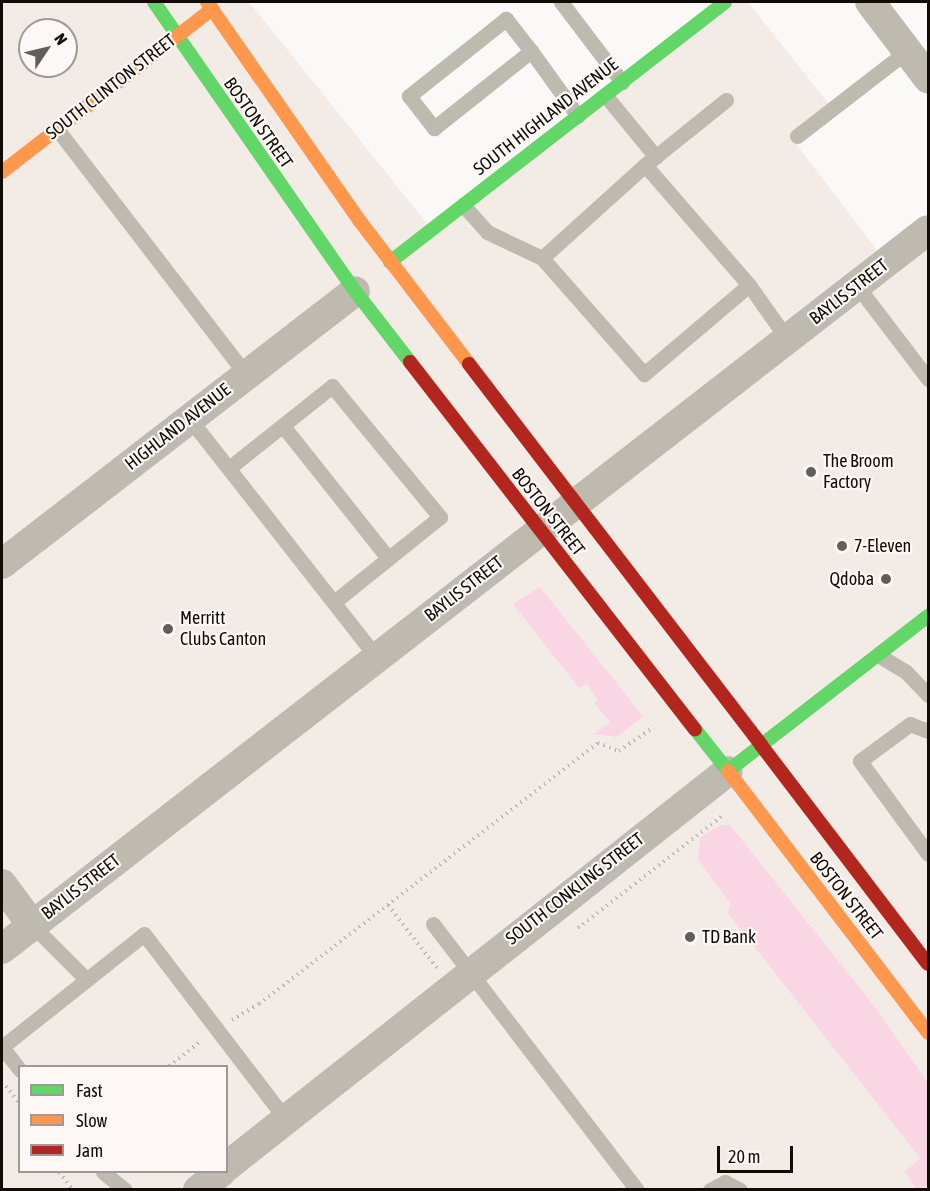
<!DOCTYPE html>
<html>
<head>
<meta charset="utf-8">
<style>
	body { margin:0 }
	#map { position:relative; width:930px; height:1191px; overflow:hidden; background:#fbf9f7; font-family:"Asap Condensed",sans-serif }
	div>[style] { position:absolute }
	.built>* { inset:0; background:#f3ebe5 }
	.green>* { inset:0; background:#fad6e5 }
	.path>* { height:4px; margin-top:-2px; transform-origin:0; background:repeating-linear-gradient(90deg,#bab6b0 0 1.5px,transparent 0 6px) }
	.lane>* { height:15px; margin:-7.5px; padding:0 7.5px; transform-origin:7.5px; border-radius:7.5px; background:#bfbaaf }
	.street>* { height:30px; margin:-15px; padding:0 15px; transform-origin:15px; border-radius:15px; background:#bfbaaf }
	.fast>* { height:14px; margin:-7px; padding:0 7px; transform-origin:7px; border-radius:7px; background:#63d668 }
	.slow>* { height:14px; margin:-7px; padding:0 7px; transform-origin:7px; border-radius:7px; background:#ff974d }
	.jam>* { height:14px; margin:-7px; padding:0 7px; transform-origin:7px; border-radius:7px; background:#b3261e }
	.dots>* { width:16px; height:16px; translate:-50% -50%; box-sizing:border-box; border:3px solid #fdf8f5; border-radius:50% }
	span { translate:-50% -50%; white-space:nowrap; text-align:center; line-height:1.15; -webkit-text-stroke:4.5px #fdf8f5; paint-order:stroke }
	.street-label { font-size:18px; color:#120b06 }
	.poi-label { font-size:18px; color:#120b06 }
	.left { translate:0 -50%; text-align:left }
	.right { translate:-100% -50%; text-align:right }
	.frame { position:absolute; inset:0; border:3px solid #120b06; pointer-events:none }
	.legend { position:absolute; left:18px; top:1065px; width:210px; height:108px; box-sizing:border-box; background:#fdf8f5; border:2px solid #9f9995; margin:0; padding:8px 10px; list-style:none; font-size:18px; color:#120b06 }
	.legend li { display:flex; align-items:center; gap:12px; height:30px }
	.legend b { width:30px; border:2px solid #9f9995 }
	.north { position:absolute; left:18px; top:18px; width:60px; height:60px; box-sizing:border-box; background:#fdf8f5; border:2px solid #9f9995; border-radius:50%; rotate:55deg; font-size:16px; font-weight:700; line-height:24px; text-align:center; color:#120b06 }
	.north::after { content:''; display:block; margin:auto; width:21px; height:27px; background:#645e5a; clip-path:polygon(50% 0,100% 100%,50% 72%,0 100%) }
	.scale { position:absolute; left:717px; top:1146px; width:76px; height:27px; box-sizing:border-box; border:3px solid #120b06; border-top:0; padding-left:8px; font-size:18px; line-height:21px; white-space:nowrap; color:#120b06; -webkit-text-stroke:4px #fdf8f5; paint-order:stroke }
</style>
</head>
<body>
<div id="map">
	<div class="built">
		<div style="clip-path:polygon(evenodd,2px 2px,249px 2px,433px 231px,728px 2px,748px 2px,832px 108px,793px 140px,887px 263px,928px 232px,928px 1189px,2px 1190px,2px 2px,30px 30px,66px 30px,66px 66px,30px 66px,30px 30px,2px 2px,20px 1066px,226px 1066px,226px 1172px,20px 1172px,20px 1066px)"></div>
	</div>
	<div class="green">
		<div style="clip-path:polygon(540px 587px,643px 716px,617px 737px,594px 734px,610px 722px,594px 703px,598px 700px,587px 684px,579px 688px,513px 604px)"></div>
		<div style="clip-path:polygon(720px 825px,730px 825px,875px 1007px,928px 1083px,928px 1186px,917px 1189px,905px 1172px,920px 1158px,728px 913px,730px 903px,698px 860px,700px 838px)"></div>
	</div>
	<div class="path">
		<div style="left:388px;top:905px;width:80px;rotate:52.1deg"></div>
		<div style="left:578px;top:928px;width:184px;rotate:-37.9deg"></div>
		<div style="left:232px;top:1020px;width:31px;rotate:-31deg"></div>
		<div style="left:259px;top:1004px;width:428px;rotate:-37.6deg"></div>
		<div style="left:598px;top:743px;width:22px;rotate:21deg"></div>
		<div style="left:619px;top:751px;width:42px;rotate:-34.4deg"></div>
		<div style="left:169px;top:1066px;width:41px;rotate:-38deg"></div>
		<div style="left:6px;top:1086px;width:23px;rotate:52deg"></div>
		<div style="left:59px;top:1172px;width:23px;rotate:52deg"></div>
	</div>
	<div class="lane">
		<div style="left:561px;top:2px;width:101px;rotate:52.7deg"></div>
		<div style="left:531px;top:51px;width:41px;rotate:-128deg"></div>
		<div style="left:506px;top:19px;width:124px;rotate:141.6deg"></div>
		<div style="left:409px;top:96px;width:41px;rotate:52deg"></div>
		<div style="left:434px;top:128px;width:124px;rotate:-38.4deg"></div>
		<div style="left:531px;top:51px;width:80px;rotate:54.1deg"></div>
		<div style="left:605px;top:95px;width:80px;rotate:50.6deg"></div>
		<div style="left:57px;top:129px;width:309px;rotate:52.4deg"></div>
		<div style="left:797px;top:136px;width:139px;rotate:-37.7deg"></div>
		<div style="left:645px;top:165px;width:104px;rotate:-38.7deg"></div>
		<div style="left:463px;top:205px;width:36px;rotate:48deg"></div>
		<div style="left:487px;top:232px;width:61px;rotate:25.3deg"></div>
		<div style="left:749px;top:285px;width:138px;rotate:139.7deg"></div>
		<div style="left:644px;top:374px;width:154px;rotate:-131.3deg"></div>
		<div style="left:542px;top:258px;width:139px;rotate:-42.1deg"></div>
		<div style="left:645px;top:165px;width:159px;rotate:49.1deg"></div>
		<div style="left:749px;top:285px;width:67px;rotate:54.7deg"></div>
		<div style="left:858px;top:287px;width:116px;rotate:52.7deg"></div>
		<div style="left:189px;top:418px;width:305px;rotate:51.9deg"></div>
		<div style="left:283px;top:426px;width:169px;rotate:51.5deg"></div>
		<div style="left:229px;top:468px;width:132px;rotate:-38.5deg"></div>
		<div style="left:332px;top:386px;width:170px;rotate:50.5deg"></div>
		<div style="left:440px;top:517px;width:134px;rotate:141.3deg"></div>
		<div style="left:878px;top:655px;width:33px;rotate:31deg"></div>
		<div style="left:906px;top:672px;width:32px;rotate:46deg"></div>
		<div style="left:928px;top:731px;width:19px;rotate:-159deg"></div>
		<div style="left:910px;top:724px;width:62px;rotate:143.5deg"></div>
		<div style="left:860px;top:761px;width:115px;rotate:53.8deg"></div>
		<div style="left:433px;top:924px;width:335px;rotate:52.5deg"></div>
		<div style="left:32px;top:925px;width:76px;rotate:45deg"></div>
		<div style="left:20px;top:1070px;width:29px;rotate:-128deg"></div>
		<div style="left:2px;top:1047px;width:181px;rotate:-38.5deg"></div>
		<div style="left:144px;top:934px;width:234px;rotate:52.6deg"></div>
		<div style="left:103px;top:1172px;width:28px;rotate:39deg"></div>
		<div style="left:710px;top:1190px;width:17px;rotate:-28deg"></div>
		<div style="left:725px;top:1182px;width:17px;rotate:28deg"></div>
	</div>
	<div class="street">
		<div style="left:870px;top:2px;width:96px;rotate:52.7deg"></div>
		<div style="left:2px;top:564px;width:446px;rotate:-37.7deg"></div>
		<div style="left:2px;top:884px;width:51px;rotate:53.8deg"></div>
		<div style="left:2px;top:949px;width:1172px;rotate:-37.83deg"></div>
		<div style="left:226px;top:1167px;width:639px;rotate:-38.27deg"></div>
		<div style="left:198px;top:1190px;width:29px;rotate:-38deg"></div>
	</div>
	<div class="fast">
		<div style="left:154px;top:2px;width:352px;rotate:55.2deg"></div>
		<div style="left:355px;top:291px;width:90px;rotate:52.2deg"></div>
		<div style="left:390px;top:262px;width:424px;rotate:-37.8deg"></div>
		<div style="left:695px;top:729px;width:53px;rotate:51.8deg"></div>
		<div style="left:728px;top:771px;width:253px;rotate:-37.8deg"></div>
	</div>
	<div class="slow">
		<div style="left:207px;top:2px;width:266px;rotate:55.1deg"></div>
		<div style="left:359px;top:220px;width:181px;rotate:52.6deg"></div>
		<div style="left:2px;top:172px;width:266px;rotate:-37.8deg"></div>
		<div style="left:728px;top:771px;width:330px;rotate:52.6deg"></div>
	</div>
	<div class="jam">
		<div style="left:410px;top:362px;width:465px;rotate:52.2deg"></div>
		<div style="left:469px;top:364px;width:480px;rotate:52.5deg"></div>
		<div style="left:761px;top:745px;width:275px;rotate:52.7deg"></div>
	</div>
	<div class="dots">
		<div style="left:811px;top:472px;background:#645e5a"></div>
		<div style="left:842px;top:546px;background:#645e5a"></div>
		<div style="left:886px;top:579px;background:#645e5a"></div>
		<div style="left:168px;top:629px;background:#645e5a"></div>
		<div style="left:690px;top:937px;background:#645e5a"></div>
	</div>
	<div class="street-label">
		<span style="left:111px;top:87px;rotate:-38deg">SOUTH CLINTON STREET</span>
		<span style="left:546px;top:117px;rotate:-38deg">SOUTH HIGHLAND AVENUE</span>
		<span style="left:258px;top:123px;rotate:55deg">BOSTON STREET</span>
		<span style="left:849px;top:292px;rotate:-38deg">BAYLIS STREET</span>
		<span style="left:178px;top:427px;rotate:-38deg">HIGHLAND AVENUE</span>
		<span style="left:548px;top:512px;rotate:52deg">BOSTON STREET</span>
		<span style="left:464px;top:589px;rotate:-38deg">BAYLIS STREET</span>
		<span style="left:81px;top:887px;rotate:-38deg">BAYLIS STREET</span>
		<span style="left:575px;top:889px;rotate:-38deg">SOUTH CONKLING STREET</span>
		<span style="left:846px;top:896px;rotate:52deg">BOSTON STREET</span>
	</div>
	<div class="poi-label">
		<span class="left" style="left:823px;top:472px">The Broom<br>Factory</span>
		<span class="left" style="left:854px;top:546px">7-Eleven</span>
		<span class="right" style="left:874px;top:579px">Qdoba</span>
		<span class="left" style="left:180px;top:629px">Merritt<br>Clubs Canton</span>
		<span class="left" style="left:702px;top:937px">TD Bank</span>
	</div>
	<div class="frame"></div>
	<ul class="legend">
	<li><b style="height:8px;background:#63d668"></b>Fast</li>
	<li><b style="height:8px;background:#ff974d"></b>Slow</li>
	<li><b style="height:8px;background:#b3261e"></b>Jam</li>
	</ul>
	<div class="north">N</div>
	<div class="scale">20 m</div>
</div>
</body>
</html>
